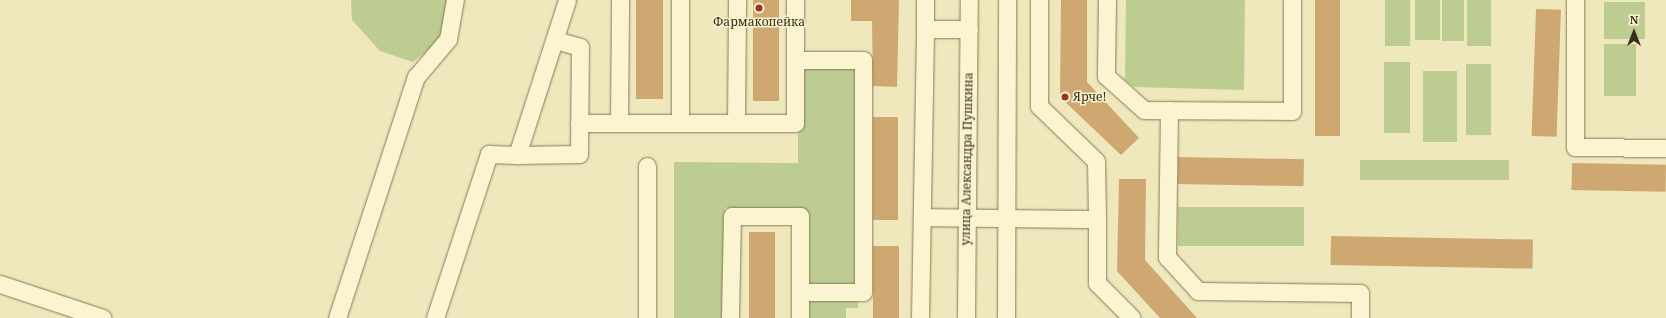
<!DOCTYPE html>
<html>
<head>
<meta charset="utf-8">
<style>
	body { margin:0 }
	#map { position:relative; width:1666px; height:318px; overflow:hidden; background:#efe8bd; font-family:"Noto Serif",serif }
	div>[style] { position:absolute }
	.green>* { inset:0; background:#bdcd91; transform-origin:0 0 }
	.building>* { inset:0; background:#cfa771; transform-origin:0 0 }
	.roads { filter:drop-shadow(0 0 1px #887856) drop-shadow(0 0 1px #887856) }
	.minor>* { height:17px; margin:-8.5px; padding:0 8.5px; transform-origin:8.5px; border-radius:8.5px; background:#faf4d0 }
	.dots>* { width:11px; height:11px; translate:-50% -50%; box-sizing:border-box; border:2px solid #f7f1cd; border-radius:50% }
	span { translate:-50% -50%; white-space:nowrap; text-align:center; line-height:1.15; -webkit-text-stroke:3px #f7f1cd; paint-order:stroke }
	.poi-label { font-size:12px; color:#362d1b }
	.left { translate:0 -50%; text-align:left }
	.street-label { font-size:12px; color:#362d1b }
	.north { position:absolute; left:1614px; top:12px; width:40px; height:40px; -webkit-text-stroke:3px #f7f1cd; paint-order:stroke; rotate:0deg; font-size:11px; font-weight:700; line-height:16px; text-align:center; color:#362d1b }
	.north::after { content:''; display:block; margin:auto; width:14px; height:18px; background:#362d1b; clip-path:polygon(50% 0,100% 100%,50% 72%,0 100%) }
</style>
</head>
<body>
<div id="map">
	<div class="green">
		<div style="clip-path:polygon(351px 0,447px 0,445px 36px,413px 62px,380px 51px,352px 20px)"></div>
		<div style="clip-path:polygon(1126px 0,1245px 0,1244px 90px,1134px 87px,1125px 80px)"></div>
		<div style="left:1385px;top:0;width:25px;height:46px"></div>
		<div style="left:1415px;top:0;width:25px;height:40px"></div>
		<div style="left:1442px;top:0;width:22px;height:41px"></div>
		<div style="left:1467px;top:0;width:24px;height:46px"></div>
		<div style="left:1645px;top:2px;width:37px;height:41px;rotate:90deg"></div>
		<div style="left:1604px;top:44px;width:32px;height:52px"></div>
		<div style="left:1384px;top:62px;width:26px;height:71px"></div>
		<div style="left:1466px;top:64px;width:25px;height:71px"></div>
		<div style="clip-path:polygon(798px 65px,859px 65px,858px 308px,846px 308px,846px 318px,804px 318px,804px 209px,725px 208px,725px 318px,674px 318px,674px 162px,798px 163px)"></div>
		<div style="left:1423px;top:71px;width:34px;height:71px"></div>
		<div style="left:1509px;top:160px;width:20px;height:149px;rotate:90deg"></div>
		<div style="left:1178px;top:207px;width:126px;height:39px"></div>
	</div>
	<div class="building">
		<div style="left:636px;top:0;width:27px;height:99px"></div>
		<div style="left:753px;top:0;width:26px;height:101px"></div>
		<div style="clip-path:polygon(851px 0,899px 0,897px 87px,873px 86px,872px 21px,851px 21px)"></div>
		<div style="clip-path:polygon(1061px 0,1087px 0,1087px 82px,1139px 138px,1121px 155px,1060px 97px)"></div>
		<div style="left:1315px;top:0;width:25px;height:136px"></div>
		<div style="left:1536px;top:9px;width:25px;height:127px;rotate:2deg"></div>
		<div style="left:873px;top:117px;width:25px;height:103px"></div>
		<div style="left:1178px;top:157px;width:126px;height:27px;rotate:1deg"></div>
		<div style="left:1572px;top:163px;width:94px;height:27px;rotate:1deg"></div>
		<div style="clip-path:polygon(1119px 179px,1146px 179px,1145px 260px,1197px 318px,1160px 318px,1117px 271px)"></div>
		<div style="left:749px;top:232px;width:26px;height:86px"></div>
		<div style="left:1331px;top:236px;width:202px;height:29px;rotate:1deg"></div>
		<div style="left:873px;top:246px;width:26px;height:72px"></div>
	</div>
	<div class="roads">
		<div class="minor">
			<div style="left:795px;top:0;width:60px;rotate:90deg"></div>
			<div style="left:1039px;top:0;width:106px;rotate:90deg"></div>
			<div style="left:1039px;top:106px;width:79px;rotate:44deg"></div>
			<div style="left:1096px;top:161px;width:58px;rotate:89deg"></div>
			<div style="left:1107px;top:0;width:76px;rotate:90.8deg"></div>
			<div style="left:1106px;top:76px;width:51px;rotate:41.8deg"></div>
			<div style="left:1144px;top:110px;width:148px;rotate:0.4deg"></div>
			<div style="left:1292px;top:111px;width:111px;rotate:-90deg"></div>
			<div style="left:1575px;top:0;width:147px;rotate:90deg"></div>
			<div style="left:1575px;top:147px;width:91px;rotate:0.6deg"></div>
			<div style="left:925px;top:29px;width:29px;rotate:-90deg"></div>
			<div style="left:1169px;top:110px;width:147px;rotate:90.8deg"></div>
			<div style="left:1167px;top:257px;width:46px;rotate:47.6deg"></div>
			<div style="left:1198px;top:291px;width:162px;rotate:0.7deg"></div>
			<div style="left:1360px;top:293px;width:25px;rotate:90deg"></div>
			<div style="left:579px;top:123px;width:216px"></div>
			<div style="left:795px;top:123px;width:63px;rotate:-90deg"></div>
			<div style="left:795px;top:60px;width:68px"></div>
			<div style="left:863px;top:60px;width:232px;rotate:90deg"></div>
			<div style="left:863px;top:292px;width:63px;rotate:180deg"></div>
			<div style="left:619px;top:123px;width:123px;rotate:-89.5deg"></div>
			<div style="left:680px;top:123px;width:123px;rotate:-90deg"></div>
			<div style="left:736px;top:123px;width:123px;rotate:-89.5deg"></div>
			<div style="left:517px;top:155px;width:62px;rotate:-0.9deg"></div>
			<div style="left:579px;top:154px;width:107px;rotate:-89.5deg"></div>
			<div style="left:580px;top:47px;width:26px;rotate:-164deg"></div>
			<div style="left:922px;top:217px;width:175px;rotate:0.7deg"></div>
			<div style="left:1097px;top:219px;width:64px;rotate:90deg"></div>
			<div style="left:1097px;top:283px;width:49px;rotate:45deg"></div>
			<div style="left:0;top:284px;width:108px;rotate:18.3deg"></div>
			<div style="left:337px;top:318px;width:254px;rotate:-71.9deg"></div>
			<div style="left:416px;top:77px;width:50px;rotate:-49.9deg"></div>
			<div style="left:448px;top:39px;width:40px;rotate:-80deg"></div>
			<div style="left:435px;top:318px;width:173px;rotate:-71.8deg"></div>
			<div style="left:489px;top:154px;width:28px;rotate:2deg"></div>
			<div style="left:517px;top:155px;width:163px;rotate:-72.1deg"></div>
			<div style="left:647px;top:318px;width:152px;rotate:-90deg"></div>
			<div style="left:730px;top:318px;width:102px;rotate:-88.9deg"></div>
			<div style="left:732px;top:216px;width:68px"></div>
			<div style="left:800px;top:216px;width:102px;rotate:90deg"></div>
			<div style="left:920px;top:318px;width:289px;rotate:-89deg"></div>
			<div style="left:925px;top:29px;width:44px"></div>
			<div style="left:966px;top:318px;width:318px;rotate:-89.5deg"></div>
			<div style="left:1006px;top:318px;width:318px;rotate:-89.8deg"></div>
		</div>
	</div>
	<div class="dots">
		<div style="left:759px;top:8px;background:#993523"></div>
		<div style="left:1065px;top:97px;background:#993523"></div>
	</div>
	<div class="poi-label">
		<span style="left:759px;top:22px">Фармакопейка</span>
		<span class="left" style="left:1073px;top:97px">Ярче!</span>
	</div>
	<div class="street-label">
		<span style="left:967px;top:159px;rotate:-89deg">улица Александра Пушкина</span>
	</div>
	<div class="north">N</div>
</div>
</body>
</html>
